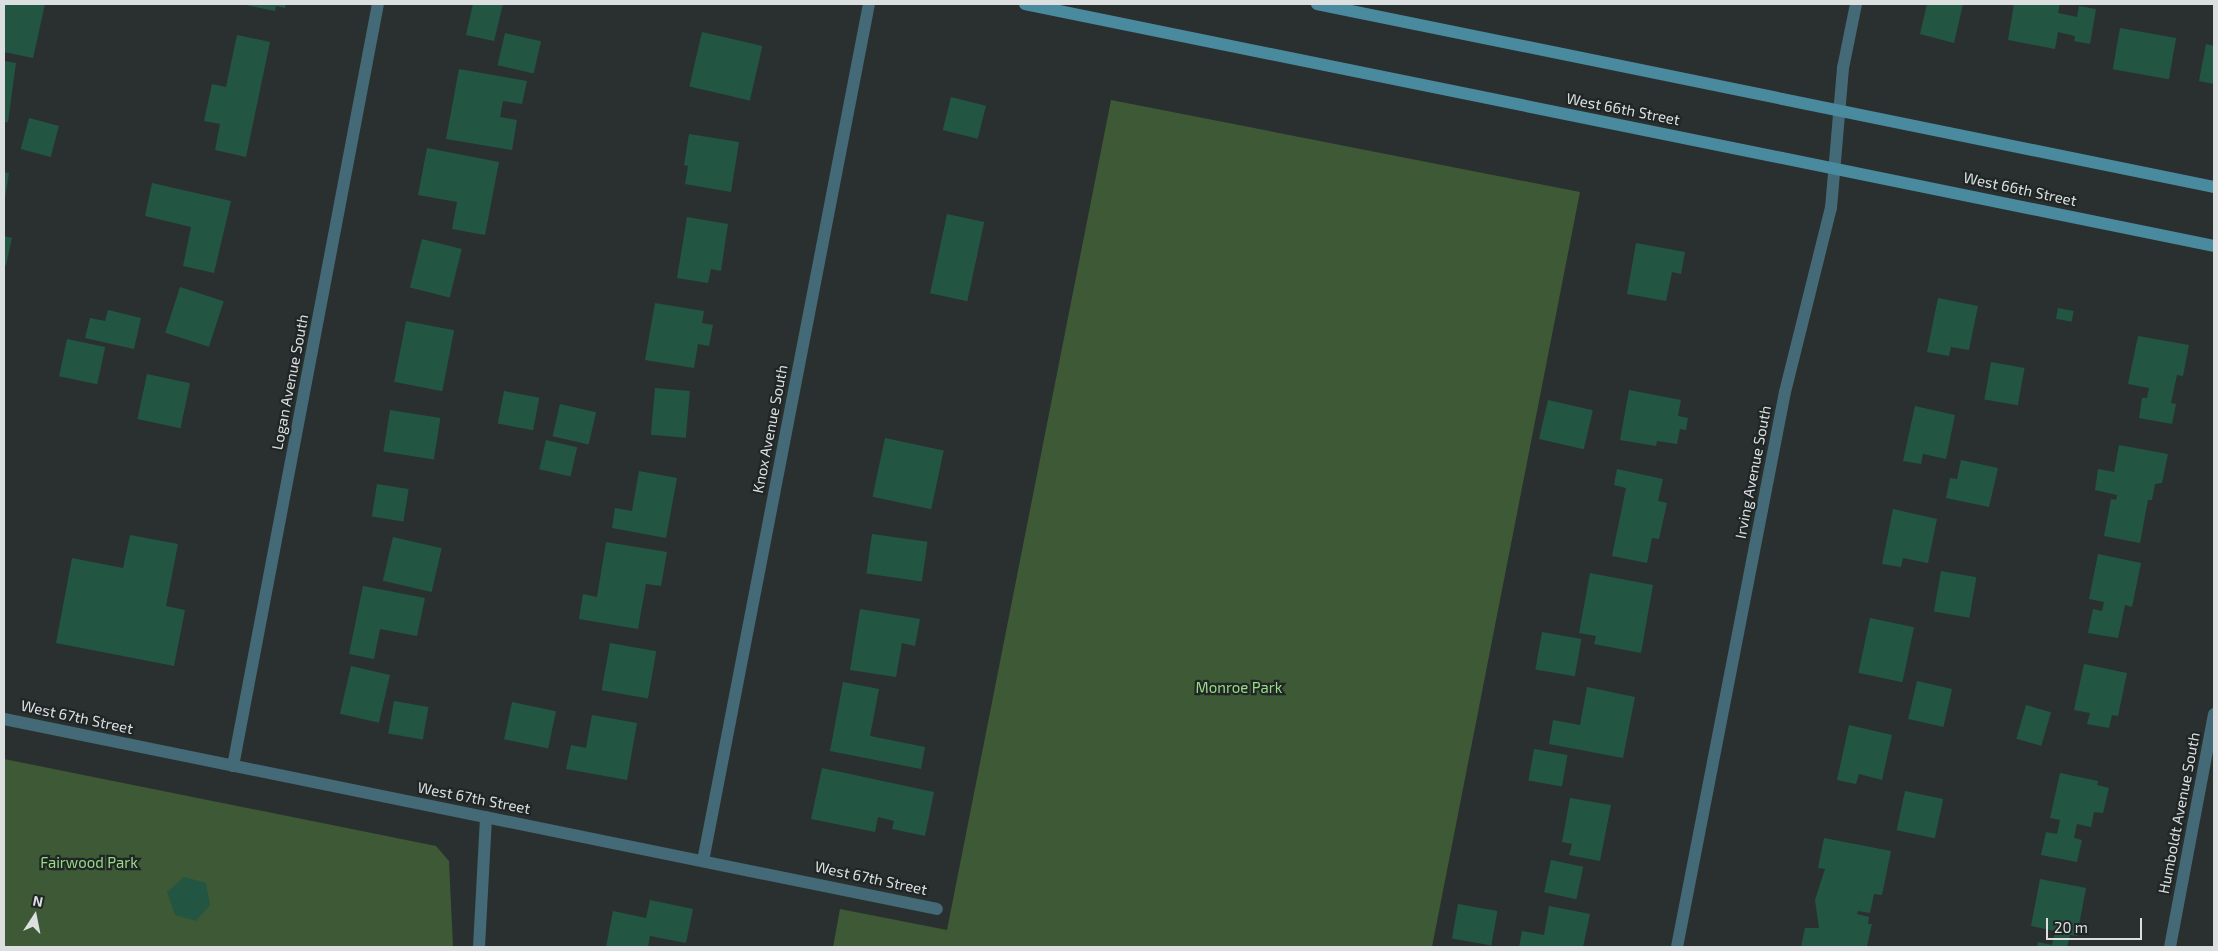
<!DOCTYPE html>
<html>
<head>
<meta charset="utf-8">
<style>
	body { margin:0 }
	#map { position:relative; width:2218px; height:951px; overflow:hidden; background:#2a3030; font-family:"Exo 2",sans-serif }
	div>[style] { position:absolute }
	.green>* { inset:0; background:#3d5935 }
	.building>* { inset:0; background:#225643; transform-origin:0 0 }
	.minor>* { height:12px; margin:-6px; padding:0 6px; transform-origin:6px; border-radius:6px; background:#436a76 }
	.secondary>* { height:12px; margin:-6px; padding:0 6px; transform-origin:6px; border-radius:6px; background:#498a9f }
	span { translate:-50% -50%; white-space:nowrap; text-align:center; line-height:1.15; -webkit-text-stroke:4.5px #202626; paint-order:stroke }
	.street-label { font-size:15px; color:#dbdfdf }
	.park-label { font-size:15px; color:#97dc84 }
	.frame { position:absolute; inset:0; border:5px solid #dbdfdf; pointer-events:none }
	.north { position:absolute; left:10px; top:891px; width:50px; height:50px; -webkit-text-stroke:4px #202626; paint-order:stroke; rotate:11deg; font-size:14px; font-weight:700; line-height:20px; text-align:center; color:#dbdfdf }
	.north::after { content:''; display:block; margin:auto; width:18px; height:22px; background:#dbdfdf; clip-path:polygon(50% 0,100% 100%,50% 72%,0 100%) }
	.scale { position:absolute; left:2046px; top:918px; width:96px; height:22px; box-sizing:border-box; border:2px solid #dbdfdf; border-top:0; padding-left:6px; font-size:15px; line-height:18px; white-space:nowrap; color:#dbdfdf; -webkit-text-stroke:4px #202626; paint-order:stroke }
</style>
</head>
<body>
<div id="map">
	<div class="green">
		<div style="clip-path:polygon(1111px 100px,1580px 192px,1432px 947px,833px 947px,840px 909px,947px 930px)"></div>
		<div style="clip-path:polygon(4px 759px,436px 846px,449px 861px,453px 947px,4px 947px)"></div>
	</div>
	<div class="building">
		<div style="clip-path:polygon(4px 4px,45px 4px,33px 58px,4px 52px)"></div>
		<div style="clip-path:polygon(286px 4px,285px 8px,276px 6px,275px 11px,246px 5px)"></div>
		<div style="clip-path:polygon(473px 4px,503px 4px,494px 41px,466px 35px)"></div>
		<div style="clip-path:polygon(1927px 4px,1963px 4px,1954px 43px,1920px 34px)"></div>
		<div style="clip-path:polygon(2014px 4px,2060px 4px,2058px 13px,2077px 17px,2079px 6px,2096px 9px,2090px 44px,2074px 41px,2075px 36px,2058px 32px,2055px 49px,2008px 40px)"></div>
		<div style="left:2120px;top:28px;width:57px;height:42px;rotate:10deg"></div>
		<div style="left:702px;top:32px;width:62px;height:56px;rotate:13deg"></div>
		<div style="left:505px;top:33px;width:37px;height:33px;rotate:13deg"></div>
		<div style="clip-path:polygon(237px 35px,270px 42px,246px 157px,215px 150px,220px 124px,204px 121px,212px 84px,226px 87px)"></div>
		<div style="clip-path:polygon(2206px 44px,2214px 46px,2214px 84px,2199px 81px)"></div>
		<div style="clip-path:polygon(4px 61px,16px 63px,8px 122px,4px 122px)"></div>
		<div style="clip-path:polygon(459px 69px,527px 81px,522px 104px,503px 101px,500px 117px,517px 120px,512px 150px,446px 139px)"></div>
		<div style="left:951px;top:97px;width:36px;height:34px;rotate:14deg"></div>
		<div style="left:29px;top:118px;width:31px;height:32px;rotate:15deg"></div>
		<div style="clip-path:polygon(689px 134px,739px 142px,731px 192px,685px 184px,688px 166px,684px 165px)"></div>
		<div style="clip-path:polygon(427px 148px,499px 162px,485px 235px,452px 229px,457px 202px,418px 195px)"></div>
		<div style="clip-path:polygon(4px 172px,9px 173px,5px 198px,4px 198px)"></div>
		<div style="clip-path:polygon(152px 183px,231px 201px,214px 273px,183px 266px,191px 227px,145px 216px)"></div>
		<div style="left:947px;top:214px;width:38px;height:81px;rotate:12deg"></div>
		<div style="clip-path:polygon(687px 217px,728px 224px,721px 271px,711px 269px,708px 283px,677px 278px)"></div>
		<div style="clip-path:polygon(4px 236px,12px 238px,6px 265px,4px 265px)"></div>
		<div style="left:422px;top:239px;width:41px;height:50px;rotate:14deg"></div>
		<div style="clip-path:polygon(1636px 243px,1685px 252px,1681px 274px,1672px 272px,1666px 301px,1627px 294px)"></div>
		<div style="left:180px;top:287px;width:46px;height:48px;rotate:18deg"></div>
		<div style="clip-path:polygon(1938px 298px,1978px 306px,1969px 350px,1951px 347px,1949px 356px,1927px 352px)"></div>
		<div style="clip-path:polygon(655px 303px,704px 311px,702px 323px,713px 325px,709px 346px,698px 344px,694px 368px,645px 360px)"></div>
		<div style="left:2058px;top:308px;width:16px;height:11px;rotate:11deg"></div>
		<div style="clip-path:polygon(108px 310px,141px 318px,134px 349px,85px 338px,90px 318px,105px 321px)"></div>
		<div style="left:406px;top:321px;width:49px;height:62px;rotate:11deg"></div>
		<div style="clip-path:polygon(2138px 336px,2189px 345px,2183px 376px,2177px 375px,2171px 403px,2176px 404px,2172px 424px,2139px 418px,2142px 398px,2147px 398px,2149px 388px,2128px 384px)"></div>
		<div style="left:67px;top:339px;width:39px;height:38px;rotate:12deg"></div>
		<div style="left:1991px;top:362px;width:34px;height:38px;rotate:10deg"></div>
		<div style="left:147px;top:374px;width:44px;height:46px;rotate:12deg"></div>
		<div style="left:655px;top:388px;width:35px;height:47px;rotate:5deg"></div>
		<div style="clip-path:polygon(1629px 390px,1681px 400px,1678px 416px,1688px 418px,1686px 430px,1680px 429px,1677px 444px,1657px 441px,1656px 446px,1620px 440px)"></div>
		<div style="left:504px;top:391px;width:36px;height:33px;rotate:11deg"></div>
		<div style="left:1548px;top:400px;width:46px;height:40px;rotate:13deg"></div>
		<div style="left:560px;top:404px;width:37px;height:33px;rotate:13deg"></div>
		<div style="clip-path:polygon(1915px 406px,1955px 415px,1946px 459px,1923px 454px,1921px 464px,1903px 461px)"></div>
		<div style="left:390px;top:410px;width:51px;height:42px;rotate:9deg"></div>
		<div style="left:885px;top:438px;width:60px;height:60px;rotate:12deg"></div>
		<div style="left:546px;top:440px;width:32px;height:30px;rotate:13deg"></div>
		<div style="clip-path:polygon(2119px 445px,2168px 454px,2162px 483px,2155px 484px,2152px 500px,2148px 500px,2140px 543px,2104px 536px,2111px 499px,2116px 500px,2117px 495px,2095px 490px,2098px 469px,2114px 472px)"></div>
		<div style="clip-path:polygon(1961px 460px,1998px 468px,1989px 507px,1946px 498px,1950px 478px,1957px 479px)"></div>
		<div style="clip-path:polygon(1617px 469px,1663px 479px,1658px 501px,1667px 503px,1659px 539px,1652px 538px,1647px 563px,1612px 556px,1626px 488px,1614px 485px)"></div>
		<div style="clip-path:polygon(639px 471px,677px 478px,666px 538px,612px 528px,615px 508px,632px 511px)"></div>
		<div style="left:377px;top:484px;width:32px;height:33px;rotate:9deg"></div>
		<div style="clip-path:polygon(1893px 509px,1937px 519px,1928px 563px,1903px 558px,1901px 567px,1882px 564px)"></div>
		<div style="left:872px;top:534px;width:56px;height:40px;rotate:8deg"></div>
		<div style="clip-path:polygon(130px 535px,178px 544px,166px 606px,185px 610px,174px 666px,56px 643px,72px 558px,123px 568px)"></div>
		<div style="left:393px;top:537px;width:50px;height:45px;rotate:13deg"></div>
		<div style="clip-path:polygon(606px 542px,667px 552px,661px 586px,646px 584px,638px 629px,579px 619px,583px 594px,597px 597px)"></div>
		<div style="clip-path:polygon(2098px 554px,2141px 563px,2132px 607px,2125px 605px,2118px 638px,2088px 633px,2093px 609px,2102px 611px,2104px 602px,2089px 599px)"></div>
		<div style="left:1941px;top:571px;width:36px;height:41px;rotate:10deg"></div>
		<div style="clip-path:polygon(1590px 573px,1653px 585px,1641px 653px,1594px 644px,1596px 636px,1579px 633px)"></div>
		<div style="clip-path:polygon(363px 586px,425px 598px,417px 636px,380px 629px,374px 659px,349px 654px)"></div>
		<div style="clip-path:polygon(860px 609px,920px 619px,915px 646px,902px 643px,896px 677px,850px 670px)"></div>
		<div style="left:1870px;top:618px;width:45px;height:56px;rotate:12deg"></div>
		<div style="left:1542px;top:632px;width:40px;height:38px;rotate:10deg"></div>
		<div style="left:610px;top:643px;width:47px;height:48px;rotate:10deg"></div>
		<div style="clip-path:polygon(2084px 664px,2127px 673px,2118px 716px,2112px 715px,2109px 728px,2087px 724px,2090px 713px,2074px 710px)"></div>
		<div style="left:351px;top:666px;width:40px;height:49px;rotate:13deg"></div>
		<div style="left:1917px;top:681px;width:36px;height:39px;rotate:13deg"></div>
		<div style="clip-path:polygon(843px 682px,879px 689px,870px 736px,925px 747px,921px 769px,830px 751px)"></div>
		<div style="clip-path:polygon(1587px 687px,1635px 697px,1623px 758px,1549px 744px,1553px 720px,1580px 725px)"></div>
		<div style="left:394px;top:701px;width:35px;height:33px;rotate:10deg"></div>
		<div style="left:512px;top:702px;width:45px;height:38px;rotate:12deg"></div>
		<div style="left:2026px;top:705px;width:26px;height:35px;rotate:16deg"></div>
		<div style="clip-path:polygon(592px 715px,637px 723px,627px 780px,566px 769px,571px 745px,586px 748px)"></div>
		<div style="clip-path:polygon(1849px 725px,1892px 735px,1882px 780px,1859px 774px,1856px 784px,1837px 780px)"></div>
		<div style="left:1534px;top:749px;width:34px;height:32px;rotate:10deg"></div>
		<div style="clip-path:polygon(822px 768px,934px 792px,925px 836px,892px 829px,894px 821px,878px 817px,875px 832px,811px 819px)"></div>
		<div style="clip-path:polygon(2060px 773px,2098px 781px,2097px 785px,2109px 788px,2103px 813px,2094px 812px,2091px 827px,2077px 824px,2074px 838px,2082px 840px,2077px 862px,2041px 855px,2046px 832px,2057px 834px,2060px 820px,2050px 818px)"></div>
		<div style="left:1905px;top:791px;width:39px;height:40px;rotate:12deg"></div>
		<div style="clip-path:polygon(1570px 798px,1611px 805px,1600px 861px,1569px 855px,1572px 844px,1562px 842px)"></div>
		<div style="clip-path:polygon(1824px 838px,1891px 851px,1882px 895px,1874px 894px,1870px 913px,1858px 911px,1857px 914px,1869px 917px,1868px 924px,1872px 924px,1867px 946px,1801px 947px,1805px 928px,1819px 928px,1815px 900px,1825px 869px,1818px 868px)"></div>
		<div style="left:1551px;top:860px;width:33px;height:33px;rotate:12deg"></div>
		<div style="clip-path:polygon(184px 877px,206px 883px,210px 905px,196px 921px,175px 915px,167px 892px)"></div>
		<div style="clip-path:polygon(2040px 879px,2086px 888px,2077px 936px,2070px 935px,2067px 947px,2037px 947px,2038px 942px,2052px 945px,2055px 931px,2031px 926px)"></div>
		<div style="clip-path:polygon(650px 900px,693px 909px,686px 943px,650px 936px,648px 947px,606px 947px,613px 911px,646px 918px)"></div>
		<div style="left:1458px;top:904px;width:40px;height:35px;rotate:10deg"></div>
		<div style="clip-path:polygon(1549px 906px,1590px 914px,1583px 947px,1519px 947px,1522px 931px,1544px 935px)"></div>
	</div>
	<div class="minor">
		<div style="left:4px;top:719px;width:952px;rotate:11.51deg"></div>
		<div style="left:233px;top:766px;width:776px;rotate:-79.23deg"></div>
		<div style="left:703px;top:861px;width:873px;rotate:-79.04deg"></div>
		<div style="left:479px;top:947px;width:130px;rotate:-86.9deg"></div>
		<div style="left:1677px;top:947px;width:565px;rotate:-78.99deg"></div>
		<div style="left:1785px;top:392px;width:190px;rotate:-76deg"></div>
		<div style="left:1831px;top:208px;width:141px;rotate:-85.1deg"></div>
		<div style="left:1843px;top:68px;width:65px;rotate:-78.5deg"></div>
		<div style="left:2170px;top:947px;width:237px;rotate:-79.3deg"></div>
	</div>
	<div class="secondary">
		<div style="left:1025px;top:4px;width:1213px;rotate:11.5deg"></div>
		<div style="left:1317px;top:4px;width:915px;rotate:11.53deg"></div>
	</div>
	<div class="street-label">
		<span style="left:1623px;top:109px;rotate:11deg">West 66th Street</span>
		<span style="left:2020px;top:189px;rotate:12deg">West 66th Street</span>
		<span style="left:290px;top:382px;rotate:-79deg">Logan Avenue South</span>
		<span style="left:770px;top:429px;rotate:-79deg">Knox Avenue South</span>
		<span style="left:1753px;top:472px;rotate:-79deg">Irving Avenue South</span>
		<span style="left:77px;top:717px;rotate:12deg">West 67th Street</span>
		<span style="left:474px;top:798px;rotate:11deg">West 67th Street</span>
		<span style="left:2179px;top:813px;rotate:-79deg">Humboldt Avenue South</span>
		<span style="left:871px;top:878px;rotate:12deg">West 67th Street</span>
	</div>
	<div class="park-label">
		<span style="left:1239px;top:688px">Monroe Park</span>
		<span style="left:89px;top:863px">Fairwood Park</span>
	</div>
	<div class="frame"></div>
	<div class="north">N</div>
	<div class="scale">20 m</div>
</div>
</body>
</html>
